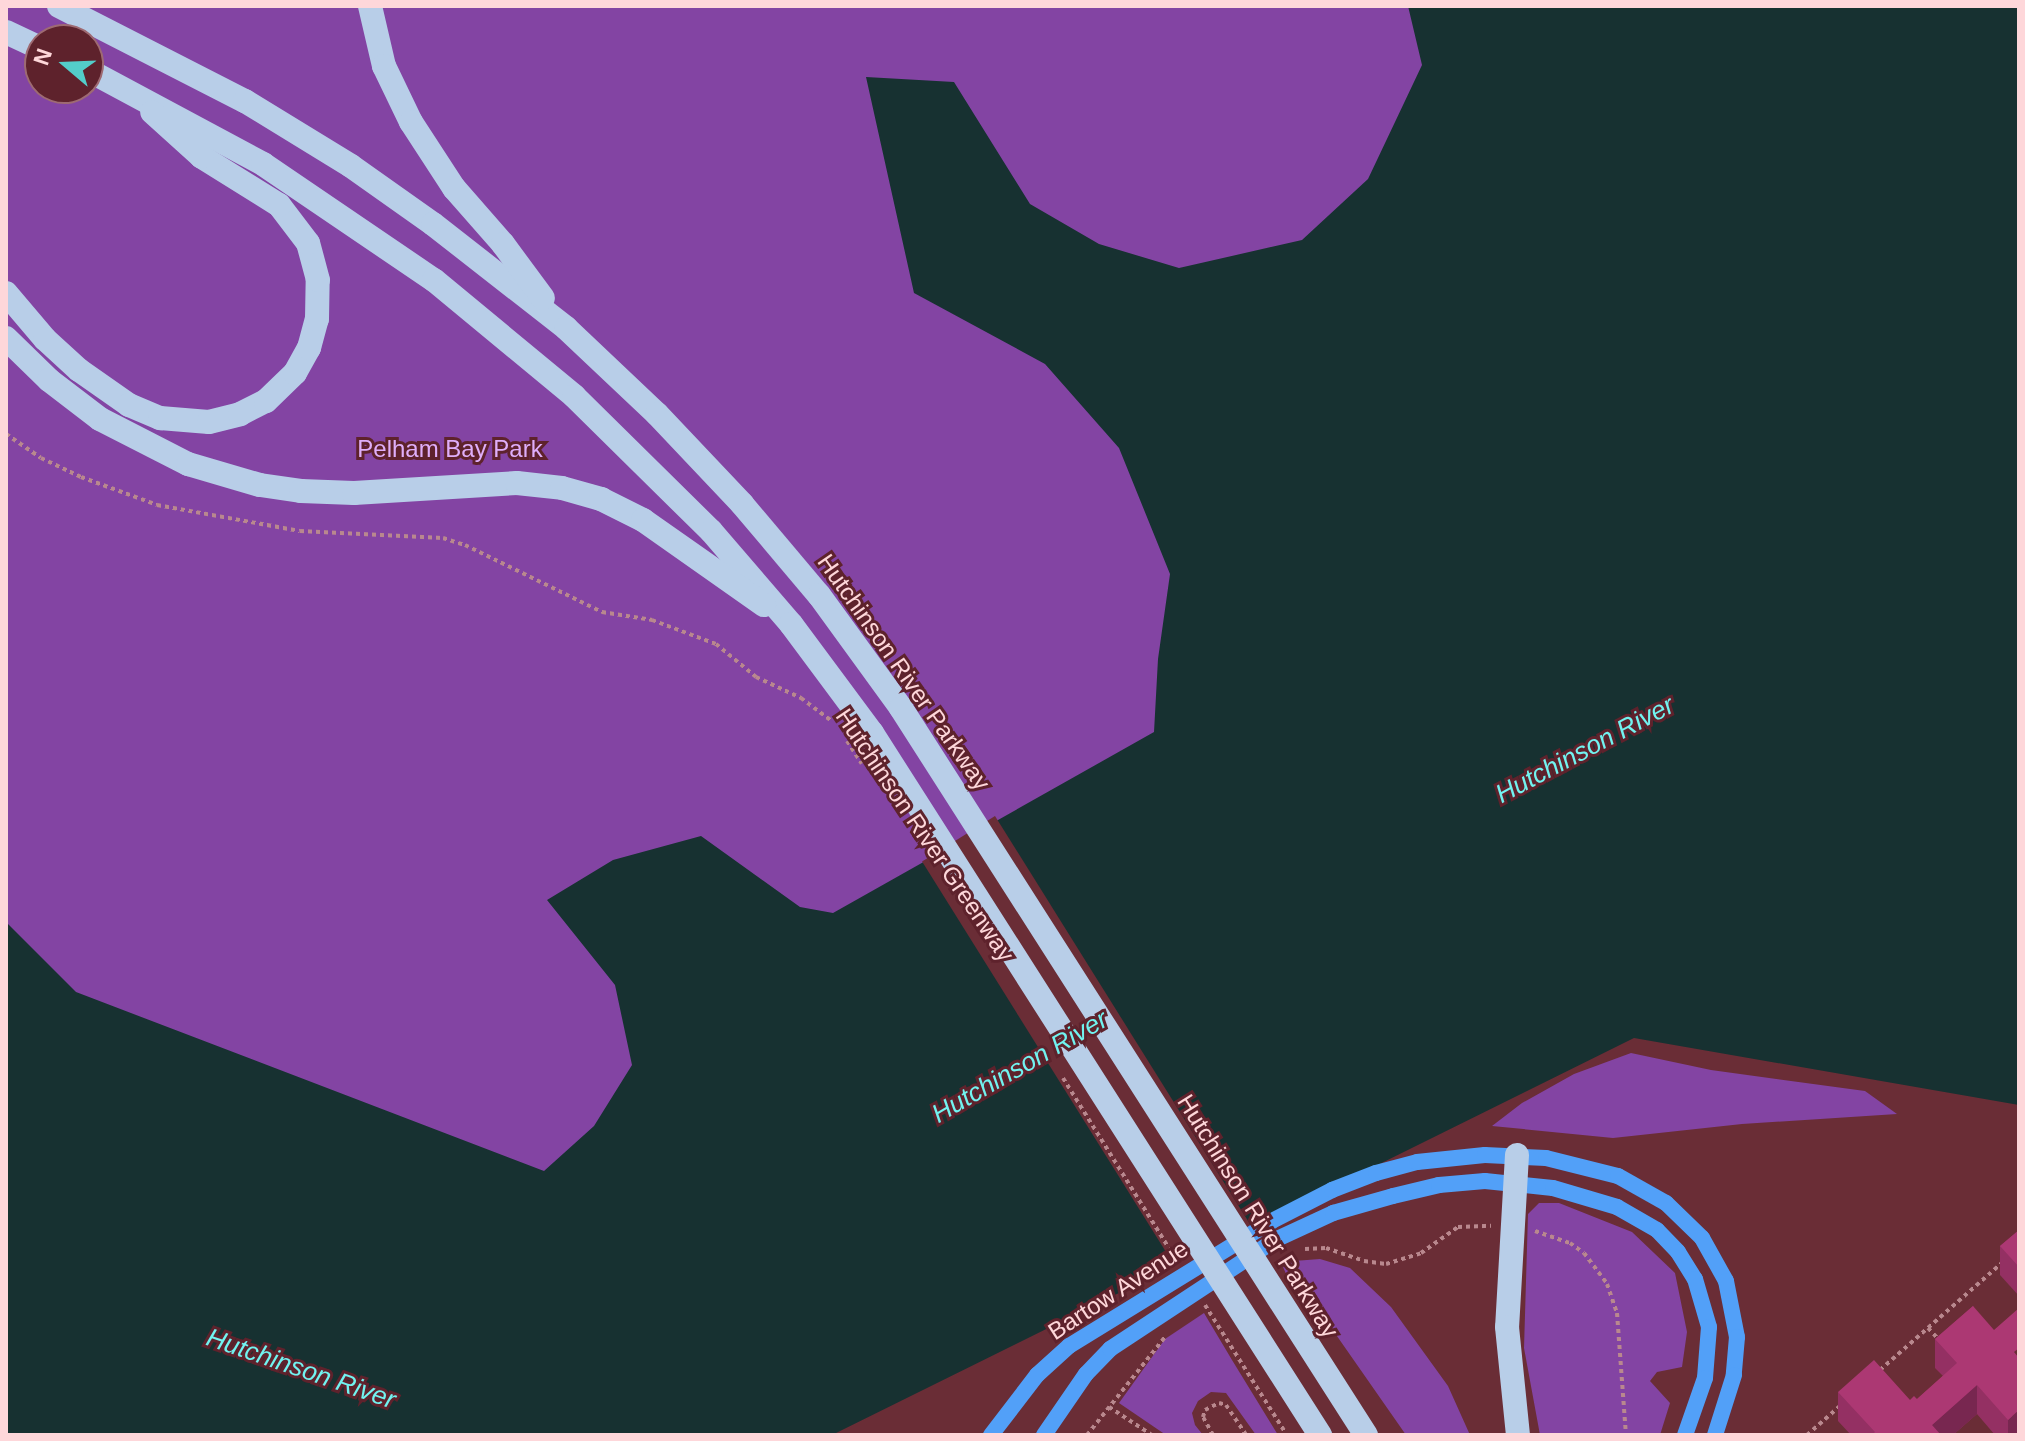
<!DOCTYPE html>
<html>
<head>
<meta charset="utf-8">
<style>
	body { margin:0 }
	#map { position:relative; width:2025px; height:1441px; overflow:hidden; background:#6a2d36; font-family:Helvetica,sans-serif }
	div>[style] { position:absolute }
	.green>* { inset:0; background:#8344a3 }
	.water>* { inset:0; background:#173131 }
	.pier>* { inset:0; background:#6a2d36; transform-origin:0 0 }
	.path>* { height:4px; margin-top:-2px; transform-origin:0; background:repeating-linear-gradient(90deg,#b9888e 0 4px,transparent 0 8px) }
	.secondary>* { height:16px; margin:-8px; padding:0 8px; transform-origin:8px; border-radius:8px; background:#52a0f8 }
	.highway>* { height:24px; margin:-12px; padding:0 12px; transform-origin:12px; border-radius:12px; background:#b8cee8 }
	.wall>* { inset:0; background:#943063 }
	.shaded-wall>* { inset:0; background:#782750 }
	.building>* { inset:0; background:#ac3873 }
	span { translate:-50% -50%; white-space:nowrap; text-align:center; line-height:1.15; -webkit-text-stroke:6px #5e222c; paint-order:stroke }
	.park-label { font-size:24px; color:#dfaefa }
	.street-label { font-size:24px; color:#fed7da }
	.water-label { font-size:26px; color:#71f3f0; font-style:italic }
	.frame { position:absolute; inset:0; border:8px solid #fed7da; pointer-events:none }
	.north { position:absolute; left:24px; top:24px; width:80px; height:80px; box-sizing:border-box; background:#5e222c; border:2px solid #9e6a72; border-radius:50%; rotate:289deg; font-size:22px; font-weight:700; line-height:32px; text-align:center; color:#fed7da }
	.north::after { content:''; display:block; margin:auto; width:28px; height:36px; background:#53cdca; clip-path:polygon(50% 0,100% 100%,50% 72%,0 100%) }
</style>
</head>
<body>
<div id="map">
	<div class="green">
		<div style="clip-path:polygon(evenodd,6px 6px,2019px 6px,2019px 412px,430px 1244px,6px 1158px,6px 6px,40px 40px,88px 40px,88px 88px,40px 88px,40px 40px)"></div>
		<div style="clip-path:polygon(1631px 1053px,1711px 1070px,1865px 1091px,1897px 1114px,1742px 1124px,1613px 1138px,1492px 1126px,1522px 1103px,1574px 1074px)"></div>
		<div style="clip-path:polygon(1539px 1203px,1559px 1203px,1632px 1232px,1675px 1273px,1687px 1332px,1682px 1367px,1657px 1372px,1650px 1381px,1670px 1403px,1660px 1435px,1540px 1435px,1524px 1348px,1528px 1214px)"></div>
		<div style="clip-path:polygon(1320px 1259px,1350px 1268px,1391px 1307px,1448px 1386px,1470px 1435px,1406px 1435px,1316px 1306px,1287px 1276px,1283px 1267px,1294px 1261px)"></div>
		<div style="clip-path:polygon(1204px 1313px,1232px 1360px,1278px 1435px,1256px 1435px,1226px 1393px,1211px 1392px,1198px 1401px,1192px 1413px,1195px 1425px,1203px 1435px,1166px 1435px,1119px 1403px,1165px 1339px)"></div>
	</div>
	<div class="water">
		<div style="clip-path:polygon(1408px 6px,2019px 6px,2019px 1105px,1634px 1038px,832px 1435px,6px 1435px,6px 922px,76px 992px,544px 1171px,594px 1126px,632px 1065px,615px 985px,547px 900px,613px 860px,701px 836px,800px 907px,833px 913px,1154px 732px,1158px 659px,1170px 574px,1119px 448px,1045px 364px,914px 293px,866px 77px,954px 82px,1030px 204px,1099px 244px,1179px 268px,1302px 240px,1368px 179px,1422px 65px)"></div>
	</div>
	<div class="pier">
		<div style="left:995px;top:816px;width:489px;height:86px;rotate:58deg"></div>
	</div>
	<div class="path">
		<div style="left:6px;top:434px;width:42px;rotate:34.4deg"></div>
		<div style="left:41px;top:458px;width:44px;rotate:25.4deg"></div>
		<div style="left:81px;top:477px;width:81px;rotate:20.2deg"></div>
		<div style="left:157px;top:505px;width:145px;rotate:10.3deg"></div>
		<div style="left:300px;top:531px;width:143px;rotate:2.8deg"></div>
		<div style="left:443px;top:538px;width:23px;rotate:18deg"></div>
		<div style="left:465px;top:545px;width:153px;rotate:26.1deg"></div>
		<div style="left:602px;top:612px;width:51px;rotate:9.1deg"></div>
		<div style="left:652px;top:620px;width:68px;rotate:20.6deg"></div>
		<div style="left:716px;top:644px;width:52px;rotate:39.5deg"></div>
		<div style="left:756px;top:677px;width:50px;rotate:25deg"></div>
		<div style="left:801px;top:698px;width:39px;rotate:37deg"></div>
		<div style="left:847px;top:741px;width:27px;rotate:57deg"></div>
		<div style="left:1063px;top:1078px;width:216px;rotate:58.1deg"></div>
		<div style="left:1535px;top:1231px;width:37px;rotate:19deg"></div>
		<div style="left:1570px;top:1243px;width:17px;rotate:36deg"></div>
		<div style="left:1584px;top:1253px;width:39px;rotate:53deg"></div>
		<div style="left:1607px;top:1284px;width:31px;rotate:71deg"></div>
		<div style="left:1617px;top:1313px;width:122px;rotate:85.8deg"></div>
		<div style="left:1305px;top:1249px;width:21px;rotate:-3deg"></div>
		<div style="left:1326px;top:1248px;width:40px;rotate:18.9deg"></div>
		<div style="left:1364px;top:1261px;width:22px;rotate:8deg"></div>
		<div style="left:1386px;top:1264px;width:37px;rotate:-17deg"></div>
		<div style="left:1421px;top:1253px;width:45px;rotate:-35.1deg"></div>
		<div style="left:1458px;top:1227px;width:33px;rotate:-2deg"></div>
		<div style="left:1205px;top:1305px;width:154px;rotate:57.8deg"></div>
		<div style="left:1928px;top:1328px;width:18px;rotate:47deg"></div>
		<div style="left:1880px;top:1370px;width:164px;rotate:-41.3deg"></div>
		<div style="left:1109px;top:1407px;width:51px;rotate:33.1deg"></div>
		<div style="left:1087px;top:1435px;width:125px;rotate:-51.5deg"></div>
		<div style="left:1213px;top:1435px;width:21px;rotate:-119deg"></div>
		<div style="left:1203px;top:1417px;width:7px;rotate:-74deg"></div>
		<div style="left:1205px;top:1410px;width:16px;rotate:-27deg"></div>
		<div style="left:1219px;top:1403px;width:7px;rotate:16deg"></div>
		<div style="left:1226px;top:1405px;width:36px;rotate:56deg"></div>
		<div style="left:1807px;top:1435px;width:45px;rotate:-41.4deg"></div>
	</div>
	<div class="secondary">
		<div style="left:991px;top:1435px;width:76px;rotate:-52.5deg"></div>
		<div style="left:1037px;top:1375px;width:43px;rotate:-42.2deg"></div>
		<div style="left:1069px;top:1346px;width:238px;rotate:-31.6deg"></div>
		<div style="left:1272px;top:1221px;width:68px;rotate:-27.3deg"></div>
		<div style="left:1332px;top:1190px;width:47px;rotate:-21.1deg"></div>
		<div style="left:1376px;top:1173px;width:42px;rotate:-15deg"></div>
		<div style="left:1417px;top:1162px;width:68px;rotate:-5.9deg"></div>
		<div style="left:1485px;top:1155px;width:61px;rotate:2.8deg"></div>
		<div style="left:1546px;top:1158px;width:74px;rotate:14deg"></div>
		<div style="left:1618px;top:1176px;width:55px;rotate:29.4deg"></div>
		<div style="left:1666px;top:1203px;width:50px;rotate:44.2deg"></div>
		<div style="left:1702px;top:1238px;width:49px;rotate:60.8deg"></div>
		<div style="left:1726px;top:1281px;width:57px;rotate:78.9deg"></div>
		<div style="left:1737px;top:1337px;width:38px;rotate:95deg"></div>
		<div style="left:1734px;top:1375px;width:63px;rotate:107.6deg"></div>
		<div style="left:1044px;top:1435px;width:74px;rotate:-55.5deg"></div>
		<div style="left:1086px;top:1374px;width:35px;rotate:-46deg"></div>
		<div style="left:1110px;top:1349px;width:200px;rotate:-33.4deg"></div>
		<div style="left:1277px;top:1239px;width:62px;rotate:-24.9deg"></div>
		<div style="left:1333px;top:1213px;width:62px;rotate:-15.8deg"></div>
		<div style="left:1393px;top:1196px;width:47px;rotate:-13.4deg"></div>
		<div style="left:1439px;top:1185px;width:46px;rotate:-5deg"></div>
		<div style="left:1485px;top:1181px;width:68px;rotate:5.9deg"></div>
		<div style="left:1553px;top:1188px;width:67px;rotate:16.5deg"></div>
		<div style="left:1617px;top:1207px;width:46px;rotate:29.9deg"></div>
		<div style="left:1657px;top:1230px;width:30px;rotate:46deg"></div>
		<div style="left:1678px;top:1252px;width:32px;rotate:58deg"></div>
		<div style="left:1695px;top:1279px;width:50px;rotate:73.7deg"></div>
		<div style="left:1709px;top:1327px;width:51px;rotate:94.5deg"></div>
		<div style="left:1705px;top:1378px;width:60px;rotate:109.3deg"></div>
	</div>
	<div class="highway">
		<div style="left:59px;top:6px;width:209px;rotate:27.1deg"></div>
		<div style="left:245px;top:101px;width:124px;rotate:31.5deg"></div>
		<div style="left:351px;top:166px;width:100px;rotate:35.3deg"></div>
		<div style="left:433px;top:224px;width:169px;rotate:38deg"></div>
		<div style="left:566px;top:328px;width:125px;rotate:43.4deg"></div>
		<div style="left:657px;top:414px;width:124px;rotate:46.6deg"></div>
		<div style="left:742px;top:504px;width:119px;rotate:49.8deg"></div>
		<div style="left:819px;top:595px;width:140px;rotate:54deg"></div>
		<div style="left:901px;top:708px;width:863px;rotate:57.4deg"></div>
		<div style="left:370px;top:6px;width:62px;rotate:76.9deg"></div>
		<div style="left:384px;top:66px;width:62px;rotate:64.3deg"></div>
		<div style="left:411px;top:122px;width:79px;rotate:56.9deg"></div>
		<div style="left:454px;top:188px;width:74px;rotate:48.8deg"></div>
		<div style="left:503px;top:244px;width:67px;rotate:53.5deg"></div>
		<div style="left:6px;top:32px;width:38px;rotate:25deg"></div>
		<div style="left:88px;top:70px;width:199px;rotate:28.2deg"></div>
		<div style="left:263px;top:164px;width:207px;rotate:34.2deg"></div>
		<div style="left:434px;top:280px;width:182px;rotate:39.6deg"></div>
		<div style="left:574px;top:396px;width:192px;rotate:44.6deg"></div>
		<div style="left:711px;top:531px;width:123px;rotate:49.3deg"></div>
		<div style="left:791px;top:624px;width:136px;rotate:53.4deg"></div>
		<div style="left:872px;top:733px;width:833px;rotate:57.45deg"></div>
		<div style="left:6px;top:293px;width:60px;rotate:49.7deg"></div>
		<div style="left:45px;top:339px;width:46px;rotate:42.4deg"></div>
		<div style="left:79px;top:370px;width:61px;rotate:35deg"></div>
		<div style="left:129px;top:405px;width:34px;rotate:23deg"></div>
		<div style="left:160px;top:418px;width:49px;rotate:4.7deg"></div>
		<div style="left:209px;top:422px;width:32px;rotate:-14deg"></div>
		<div style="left:240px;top:414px;width:29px;rotate:-27deg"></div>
		<div style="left:266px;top:401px;width:40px;rotate:-44deg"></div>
		<div style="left:295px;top:373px;width:29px;rotate:-61deg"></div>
		<div style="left:309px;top:348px;width:30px;rotate:-75deg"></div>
		<div style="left:317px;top:319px;width:39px;rotate:-89deg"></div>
		<div style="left:318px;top:280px;width:38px;rotate:-105deg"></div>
		<div style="left:308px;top:243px;width:48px;rotate:-127.3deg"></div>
		<div style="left:279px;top:205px;width:91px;rotate:-148.1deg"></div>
		<div style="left:202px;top:157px;width:67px;rotate:-138deg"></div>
		<div style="left:6px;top:338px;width:60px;rotate:44.3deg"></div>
		<div style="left:49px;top:380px;width:64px;rotate:37.4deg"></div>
		<div style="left:100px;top:419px;width:99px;rotate:27.1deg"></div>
		<div style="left:188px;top:464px;width:75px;rotate:16.3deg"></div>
		<div style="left:260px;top:485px;width:41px;rotate:8.3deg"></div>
		<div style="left:301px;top:491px;width:53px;rotate:2.2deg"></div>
		<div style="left:354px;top:493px;width:163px;rotate:-3.5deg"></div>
		<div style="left:517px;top:483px;width:45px;rotate:6.3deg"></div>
		<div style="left:562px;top:488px;width:41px;rotate:15.8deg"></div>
		<div style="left:601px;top:499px;width:47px;rotate:26.6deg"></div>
		<div style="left:643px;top:520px;width:148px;rotate:35.1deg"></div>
		<div style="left:1517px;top:1155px;width:172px;rotate:93.3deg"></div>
		<div style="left:1507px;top:1327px;width:109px;rotate:84.2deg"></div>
	</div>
	<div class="wall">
		<div style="clip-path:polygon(2019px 1230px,2019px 1296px,2000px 1275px,2000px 1246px)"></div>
		<div style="clip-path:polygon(1973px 1306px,2019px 1435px,1995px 1435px,1977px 1414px,1953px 1435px,1851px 1435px,1838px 1421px,1838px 1392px,1910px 1400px,1917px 1399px,1943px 1376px,1935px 1368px,1935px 1339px)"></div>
	</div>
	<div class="shaded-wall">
		<div style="clip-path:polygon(1977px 1385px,1977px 1414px,1953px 1435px,1932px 1435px,1932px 1425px)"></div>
		<div style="clip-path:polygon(2019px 1410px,2019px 1435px,2008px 1435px,2008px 1420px)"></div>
	</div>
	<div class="building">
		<div style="clip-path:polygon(2019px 1230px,2019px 1267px,2000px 1246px)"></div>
		<div style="clip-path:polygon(1973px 1306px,1994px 1330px,2019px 1308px,2019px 1348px,2014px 1352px,2019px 1358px,2019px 1410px,2008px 1420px,1977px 1385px,1932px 1425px,1941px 1435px,1872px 1435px,1875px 1432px,1838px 1392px,1874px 1360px,1910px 1400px,1914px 1396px,1917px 1399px,1957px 1363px,1935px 1339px)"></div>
	</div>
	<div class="park-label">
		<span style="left:450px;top:449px">Pelham Bay Park</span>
	</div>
	<div class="street-label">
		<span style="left:904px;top:672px;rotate:55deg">Hutchinson River Parkway</span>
		<span style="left:925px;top:835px;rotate:56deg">Hutchinson River Greenway</span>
		<span style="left:1258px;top:1216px;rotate:58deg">Hutchinson River Parkway</span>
		<span style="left:1118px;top:1290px;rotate:-33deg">Bartow Avenue</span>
	</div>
	<div class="water-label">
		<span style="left:1585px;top:750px;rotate:-28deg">Hutchinson River</span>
		<span style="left:1020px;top:1067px;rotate:-30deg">Hutchinson River</span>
		<span style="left:301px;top:1369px;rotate:19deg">Hutchinson River</span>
	</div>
	<div class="frame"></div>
	<div class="north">N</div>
</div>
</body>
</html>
